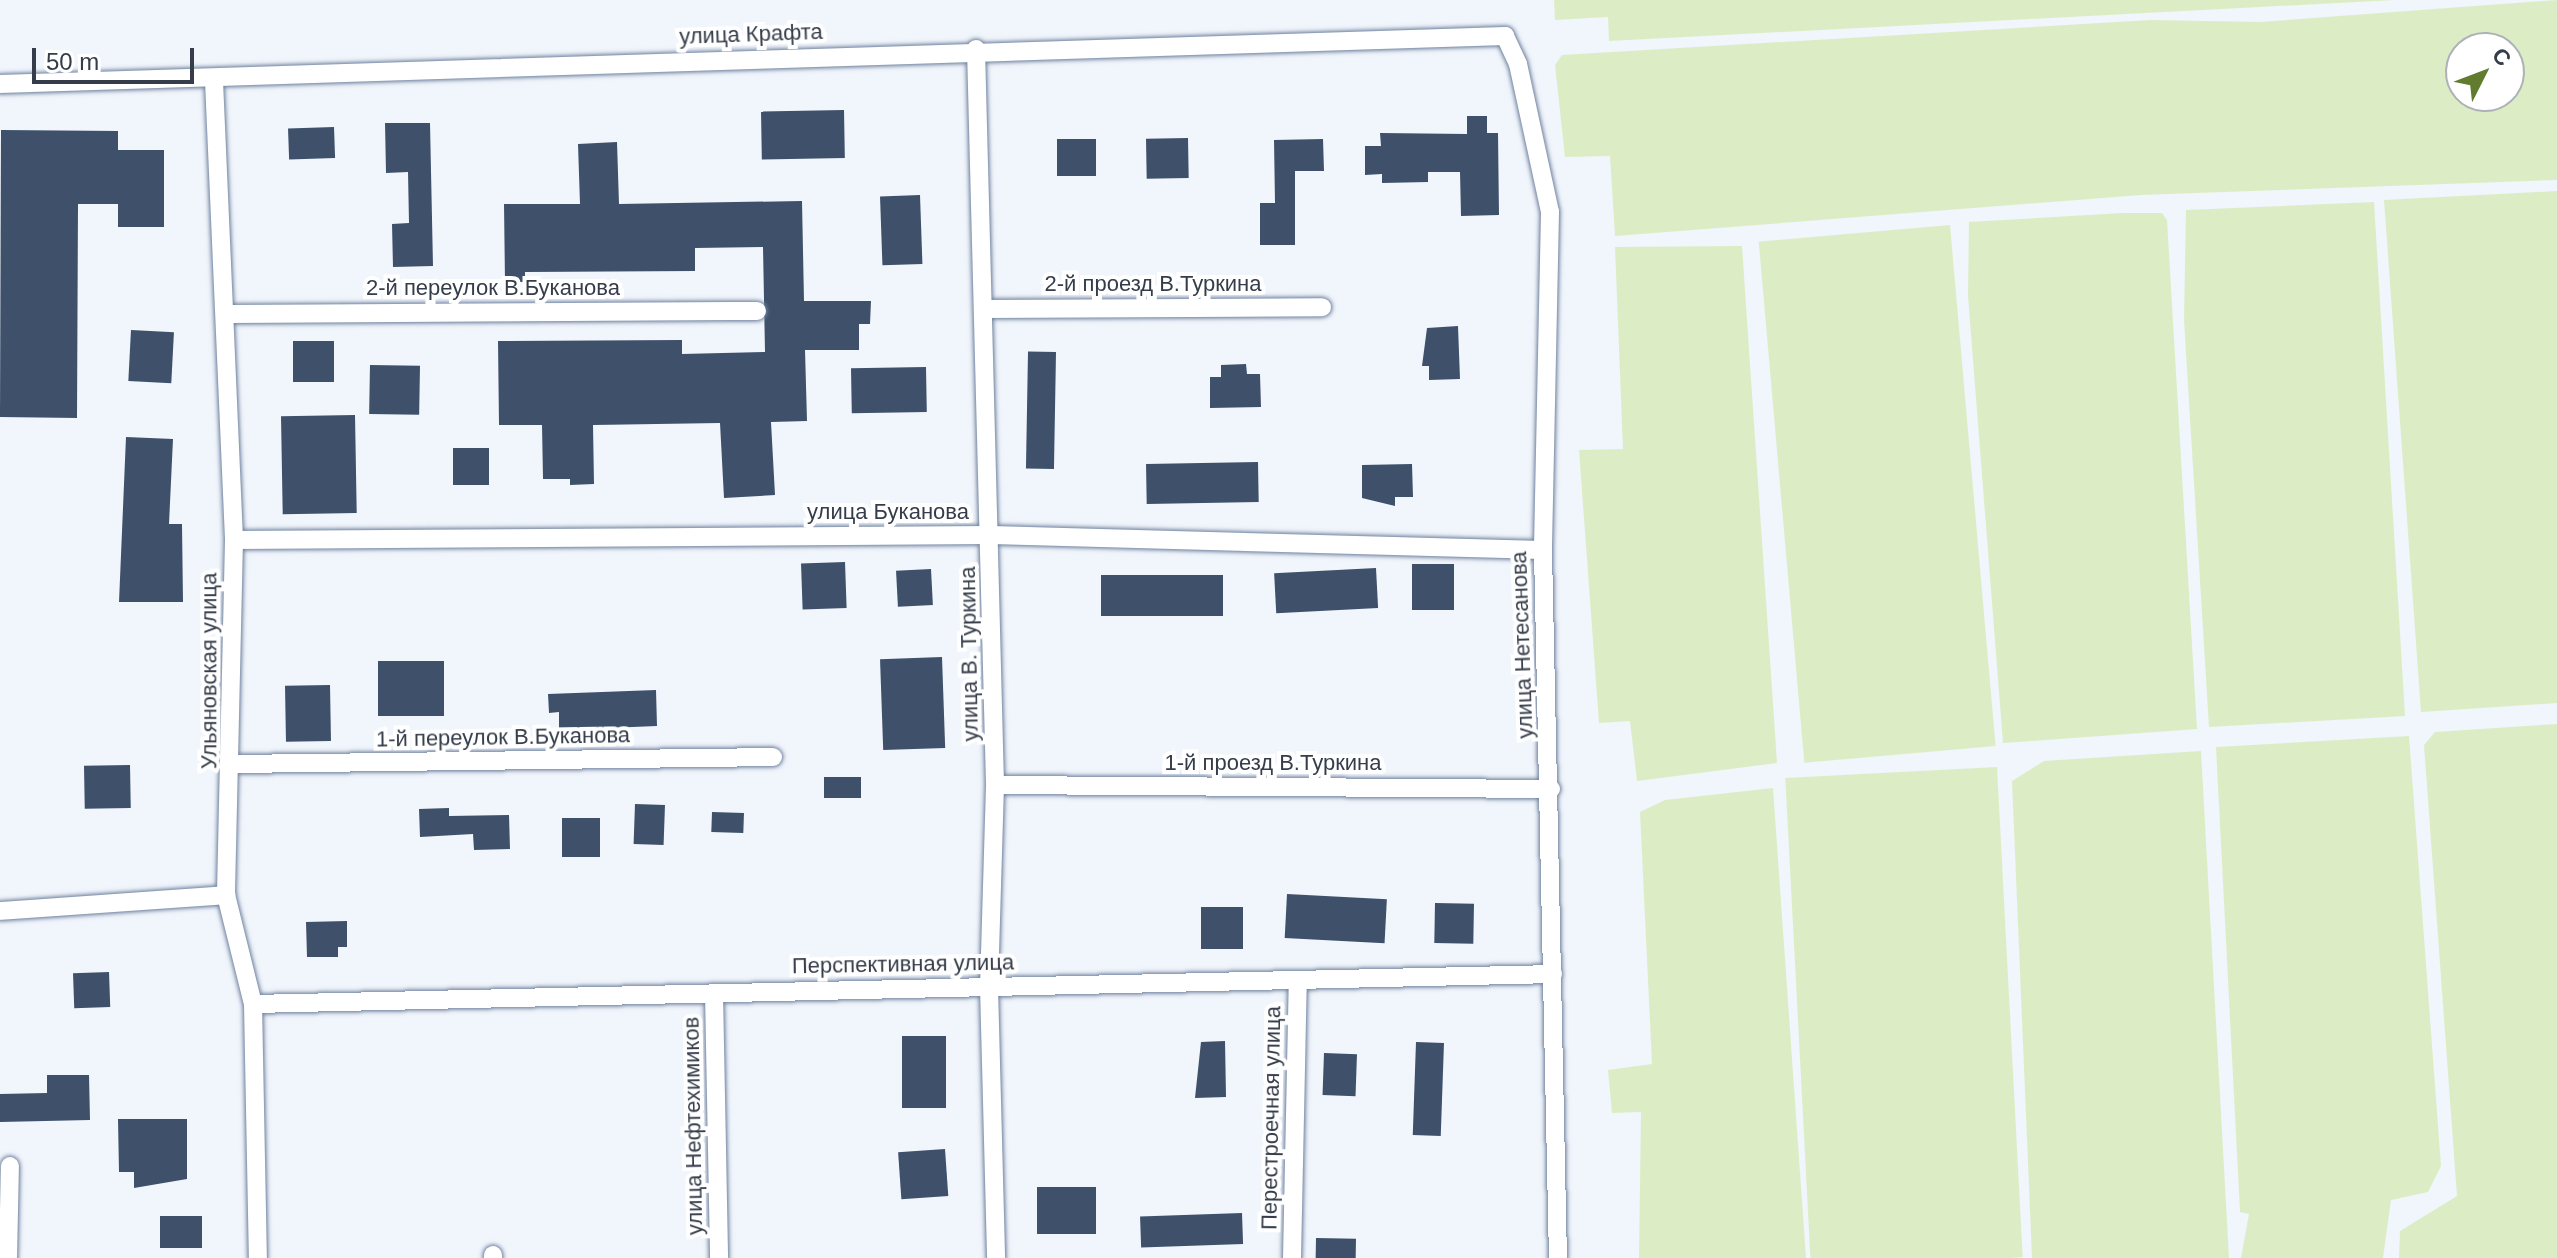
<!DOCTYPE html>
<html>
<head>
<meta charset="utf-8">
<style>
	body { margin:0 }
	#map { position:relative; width:2557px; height:1258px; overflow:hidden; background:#f1f5fc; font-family:Helvetica,sans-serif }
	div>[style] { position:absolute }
	.green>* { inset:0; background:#dcedc5; transform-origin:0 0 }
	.building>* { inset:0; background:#3e506a; transform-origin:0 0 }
	.roads { filter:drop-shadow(0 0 2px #6f829f) drop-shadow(0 0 2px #6f829f) }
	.minor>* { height:18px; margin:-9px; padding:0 9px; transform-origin:9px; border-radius:9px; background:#fff }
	span { translate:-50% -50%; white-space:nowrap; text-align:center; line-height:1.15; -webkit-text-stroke:8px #fff; paint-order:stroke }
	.street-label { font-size:22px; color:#353d4a }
	.north { position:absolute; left:2445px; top:32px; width:80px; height:80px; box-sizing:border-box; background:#fff; border:2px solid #aeb1b7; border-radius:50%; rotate:48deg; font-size:22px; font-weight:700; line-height:32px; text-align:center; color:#353d4a }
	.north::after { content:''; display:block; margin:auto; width:28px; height:36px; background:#617c2f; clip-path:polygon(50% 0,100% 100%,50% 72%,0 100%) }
	.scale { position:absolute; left:32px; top:48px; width:162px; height:36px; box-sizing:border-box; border:4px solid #353d4a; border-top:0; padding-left:10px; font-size:24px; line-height:28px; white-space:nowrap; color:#353d4a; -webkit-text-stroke:6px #fff; paint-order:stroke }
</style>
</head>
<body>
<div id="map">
	<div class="green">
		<div style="clip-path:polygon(1554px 0,2395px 0,1609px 41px,1608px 17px,1555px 20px)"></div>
		<div style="clip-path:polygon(evenodd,2557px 0,2557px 180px,2141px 195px,1615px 236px,1610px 156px,1565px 157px,1555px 65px,1562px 55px,2151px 20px,2260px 22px,2557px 0,2461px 48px,2509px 48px,2509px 96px,2461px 96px,2461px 48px)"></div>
		<div style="clip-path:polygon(2557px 191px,2557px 703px,2421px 712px,2384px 200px)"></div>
		<div style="clip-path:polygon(2374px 202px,2405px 716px,2209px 727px,2184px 320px,2186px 210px)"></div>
		<div style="clip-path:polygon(2123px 213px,2162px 213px,2167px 220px,2197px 729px,2003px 743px,1968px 296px,1969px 222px)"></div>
		<div style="left:1950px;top:225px;width:523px;height:192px;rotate:85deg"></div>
		<div style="clip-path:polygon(1742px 246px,1777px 763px,1637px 781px,1630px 721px,1599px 723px,1579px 450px,1623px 449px,1615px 247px)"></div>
		<div style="clip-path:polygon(2557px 724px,2557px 1258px,2399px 1258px,2400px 1231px,2457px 1196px,2424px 745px,2435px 732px)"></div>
		<div style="clip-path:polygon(2409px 736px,2441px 1166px,2428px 1192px,2391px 1200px,2383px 1258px,2241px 1258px,2249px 1214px,2240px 1212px,2216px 747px)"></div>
		<div style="clip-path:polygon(2201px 751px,2229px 1258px,2032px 1258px,2012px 781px,2044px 761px)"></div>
		<div style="left:1997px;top:767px;width:491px;height:212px;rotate:87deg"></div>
		<div style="clip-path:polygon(1773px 788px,1806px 1258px,1639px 1258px,1641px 1112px,1612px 1113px,1608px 1070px,1652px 1064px,1640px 812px,1665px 800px)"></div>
	</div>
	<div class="building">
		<div style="left:844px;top:110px;width:48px;height:83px;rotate:89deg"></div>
		<div style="clip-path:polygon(1467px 116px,1487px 116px,1487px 133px,1498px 133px,1499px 215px,1461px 216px,1460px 172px,1428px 172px,1428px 182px,1382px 183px,1382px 174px,1365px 175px,1365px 146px,1381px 146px,1380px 133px,1467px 134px)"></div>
		<div style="clip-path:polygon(385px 123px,430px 123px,433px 266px,393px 267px,392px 224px,409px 223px,408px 172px,386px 173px)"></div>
		<div style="left:334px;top:127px;width:31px;height:46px;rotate:88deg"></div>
		<div style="clip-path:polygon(1px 130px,118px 131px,118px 150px,164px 150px,164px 227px,118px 227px,118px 204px,78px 204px,77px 418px,0 417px)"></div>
		<div style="left:1188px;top:138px;width:40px;height:42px;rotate:89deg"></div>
		<div style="left:1096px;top:139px;width:37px;height:39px;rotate:90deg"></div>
		<div style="clip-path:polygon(1323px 139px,1324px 171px,1295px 171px,1295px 245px,1260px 245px,1260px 203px,1275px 203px,1274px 140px)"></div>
		<div style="clip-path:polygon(617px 142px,619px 204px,802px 201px,804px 301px,871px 301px,870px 324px,859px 324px,859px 350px,805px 350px,807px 421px,771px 422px,775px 495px,724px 498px,720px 423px,593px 425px,594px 484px,570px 485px,570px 479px,543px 479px,542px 425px,499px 425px,498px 341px,682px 340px,682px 354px,765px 352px,763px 247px,695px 248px,695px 271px,525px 272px,525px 282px,505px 282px,504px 204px,580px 204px,578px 144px)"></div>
		<div style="left:920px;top:195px;width:69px;height:40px;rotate:88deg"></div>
		<div style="clip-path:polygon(1458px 326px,1460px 379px,1429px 380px,1429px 366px,1422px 366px,1427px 328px)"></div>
		<div style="left:131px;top:330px;width:43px;height:51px;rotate:3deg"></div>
		<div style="left:334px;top:341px;width:41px;height:41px;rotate:90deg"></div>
		<div style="left:1056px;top:352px;width:117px;height:28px;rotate:91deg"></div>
		<div style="clip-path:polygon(1246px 364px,1247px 374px,1260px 374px,1261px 407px,1210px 408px,1210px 377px,1221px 377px,1221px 365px)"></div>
		<div style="left:370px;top:365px;width:50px;height:49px;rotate:1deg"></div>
		<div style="left:926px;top:367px;width:45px;height:75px;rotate:89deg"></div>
		<div style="left:355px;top:415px;width:98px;height:74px;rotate:89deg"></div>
		<div style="clip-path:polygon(126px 437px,173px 439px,169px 524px,182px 524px,183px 602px,119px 602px)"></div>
		<div style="left:453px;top:448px;width:36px;height:37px"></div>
		<div style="left:1258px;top:462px;width:40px;height:112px;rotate:89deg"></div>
		<div style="clip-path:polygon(1412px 464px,1413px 497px,1395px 497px,1395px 506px,1362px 498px,1362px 465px)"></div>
		<div style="left:845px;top:562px;width:46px;height:44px;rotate:88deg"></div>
		<div style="left:1412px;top:564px;width:42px;height:46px"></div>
		<div style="left:1376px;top:568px;width:40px;height:102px;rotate:87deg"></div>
		<div style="left:931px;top:569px;width:36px;height:35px;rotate:87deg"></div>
		<div style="left:1223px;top:575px;width:41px;height:122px;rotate:90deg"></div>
		<div style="left:942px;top:657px;width:91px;height:62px;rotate:88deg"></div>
		<div style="left:378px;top:661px;width:66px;height:55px"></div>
		<div style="left:330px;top:685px;width:56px;height:45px;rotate:89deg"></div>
		<div style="clip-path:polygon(656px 690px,657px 726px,559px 730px,559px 712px,549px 713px,548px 694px)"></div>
		<div style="left:130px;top:765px;width:43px;height:46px;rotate:89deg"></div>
		<div style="left:824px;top:777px;width:37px;height:21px"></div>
		<div style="left:635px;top:804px;width:30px;height:40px;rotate:2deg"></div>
		<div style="clip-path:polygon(449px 808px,449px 816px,509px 815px,510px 849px,474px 850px,473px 834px,420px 837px,419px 809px)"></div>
		<div style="left:712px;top:812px;width:32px;height:20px;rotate:2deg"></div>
		<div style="left:600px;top:818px;width:39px;height:38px;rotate:90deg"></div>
		<div style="left:1287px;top:894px;width:100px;height:44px;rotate:3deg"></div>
		<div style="left:1435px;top:903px;width:39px;height:40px;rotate:1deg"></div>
		<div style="left:1201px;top:907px;width:42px;height:42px"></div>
		<div style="clip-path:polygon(347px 921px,347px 947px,338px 947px,338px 957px,307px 957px,306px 922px)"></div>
		<div style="left:109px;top:972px;width:35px;height:36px;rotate:88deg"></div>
		<div style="left:902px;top:1036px;width:44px;height:72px"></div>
		<div style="clip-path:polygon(1225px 1041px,1226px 1097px,1195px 1098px,1201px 1042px)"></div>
		<div style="left:1416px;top:1042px;width:28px;height:93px;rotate:2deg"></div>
		<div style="left:1324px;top:1053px;width:33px;height:42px;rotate:2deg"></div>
		<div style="clip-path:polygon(47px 1075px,89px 1075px,90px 1120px,0 1122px,0 1094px,47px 1093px)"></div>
		<div style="clip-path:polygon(118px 1119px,187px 1119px,187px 1179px,134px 1188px,134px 1172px,119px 1172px)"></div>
		<div style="left:945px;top:1149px;width:47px;height:47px;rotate:86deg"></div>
		<div style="left:1037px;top:1187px;width:59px;height:47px"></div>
		<div style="left:1242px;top:1213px;width:31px;height:102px;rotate:88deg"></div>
		<div style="left:160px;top:1216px;width:42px;height:32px"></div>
		<div style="left:1316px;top:1238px;width:40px;height:20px;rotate:1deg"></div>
	</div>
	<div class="roads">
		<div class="minor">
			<div style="left:976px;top:49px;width:736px;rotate:88.52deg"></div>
			<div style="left:995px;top:785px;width:202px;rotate:91.7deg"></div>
			<div style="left:989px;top:987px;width:271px;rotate:88.5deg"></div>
			<div style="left:214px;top:81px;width:459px;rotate:87.5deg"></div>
			<div style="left:234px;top:540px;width:355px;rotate:91.3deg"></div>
			<div style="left:226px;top:895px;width:112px;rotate:76.1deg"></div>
			<div style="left:253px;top:1004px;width:254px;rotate:88.9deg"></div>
			<div style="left:0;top:84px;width:1506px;rotate:-1.83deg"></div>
			<div style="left:1505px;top:36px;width:31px;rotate:65deg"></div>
			<div style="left:1518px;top:64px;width:151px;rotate:77.8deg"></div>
			<div style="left:1550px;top:212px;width:338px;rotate:91.2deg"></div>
			<div style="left:1543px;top:550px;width:708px;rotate:88.79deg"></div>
			<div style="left:983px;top:309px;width:339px;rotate:-0.3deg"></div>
			<div style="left:230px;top:314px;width:527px;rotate:-0.33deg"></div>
			<div style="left:234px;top:540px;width:757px;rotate:-0.38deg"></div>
			<div style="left:991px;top:535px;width:552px;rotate:1.56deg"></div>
			<div style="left:234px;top:764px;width:539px;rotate:-0.74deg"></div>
			<div style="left:995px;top:785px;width:556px;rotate:0.41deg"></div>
			<div style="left:0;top:911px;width:227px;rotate:-4deg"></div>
			<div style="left:714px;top:993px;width:265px;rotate:88.9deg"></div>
			<div style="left:253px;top:1004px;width:1300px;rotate:-1.32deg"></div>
			<div style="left:493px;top:1255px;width:3px;rotate:90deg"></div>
			<div style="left:8px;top:1258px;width:92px;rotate:-88.8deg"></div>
			<div style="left:1292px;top:1258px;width:278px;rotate:-88.8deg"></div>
		</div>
	</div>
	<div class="street-label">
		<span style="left:751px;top:34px;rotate:-2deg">улица Крафта</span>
		<span style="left:1153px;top:284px">2-й проезд В.Туркина</span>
		<span style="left:493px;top:288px">2-й переулок В.Буканова</span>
		<span style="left:888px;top:512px">улица Буканова</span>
		<span style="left:1522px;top:645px;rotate:-92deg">улица Нетесанова</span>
		<span style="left:969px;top:654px;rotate:-91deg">улица В. Туркина</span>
		<span style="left:209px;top:671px;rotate:-90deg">Ульяновская улица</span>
		<span style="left:503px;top:737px;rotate:-1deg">1-й переулок В.Буканова</span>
		<span style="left:1273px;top:763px">1-й проезд В.Туркина</span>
		<span style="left:903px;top:964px;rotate:-1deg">Перспективная улица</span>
		<span style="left:1271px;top:1118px;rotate:-89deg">Перестроечная улица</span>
		<span style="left:693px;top:1126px;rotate:-91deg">улица Нефтехимиков</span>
	</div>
	<div class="north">С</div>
	<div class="scale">50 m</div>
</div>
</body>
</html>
